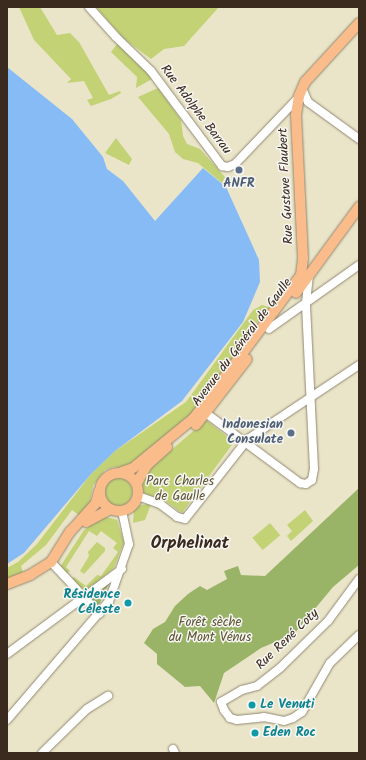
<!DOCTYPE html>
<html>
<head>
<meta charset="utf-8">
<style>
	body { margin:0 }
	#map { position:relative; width:366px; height:760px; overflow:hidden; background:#eae5c8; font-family:Kalam,sans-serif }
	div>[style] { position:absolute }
	.green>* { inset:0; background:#c2d275; transform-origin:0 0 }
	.round { border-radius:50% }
	.forest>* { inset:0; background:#99b466 }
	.water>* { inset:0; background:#87bbf5 }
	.roads { filter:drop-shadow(0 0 1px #928873) drop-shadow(0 0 1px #928873) }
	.minor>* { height:8px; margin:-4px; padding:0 4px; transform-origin:4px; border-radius:4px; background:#fff }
	.major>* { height:10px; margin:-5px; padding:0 5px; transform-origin:5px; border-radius:5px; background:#f9bc8a }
	.major>.ring { margin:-5px; padding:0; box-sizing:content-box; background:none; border:10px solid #f9bc8a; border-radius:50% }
	.dots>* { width:11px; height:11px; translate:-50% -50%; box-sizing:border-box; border:2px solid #f6f6f2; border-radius:50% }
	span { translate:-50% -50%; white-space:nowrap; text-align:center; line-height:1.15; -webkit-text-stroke:3px #f6f6f2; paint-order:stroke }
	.street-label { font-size:13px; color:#3b2a1e }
	.service-label { font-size:13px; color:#4e5e75; font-weight:700 }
	.right { translate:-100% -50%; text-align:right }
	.park-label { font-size:13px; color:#5d5434 }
	.culture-label { font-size:13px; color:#0d838f; font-weight:700 }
	.left { translate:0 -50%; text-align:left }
	.district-label { font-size:17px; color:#3b2a1e; font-weight:700 }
	.frame { position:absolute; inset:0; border:8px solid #3b2a1e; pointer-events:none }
</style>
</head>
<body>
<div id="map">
	<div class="green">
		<div style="clip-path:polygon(19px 7px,40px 7px,57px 35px,70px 33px,79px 42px,109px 95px,120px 91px,121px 93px,111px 99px,91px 106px,87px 100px,93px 98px,84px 81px,67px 83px,71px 79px,34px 40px)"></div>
		<div style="clip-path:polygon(96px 7px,219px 7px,184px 46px,164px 49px,151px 59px,124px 39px)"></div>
		<div style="clip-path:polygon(117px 44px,144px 67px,152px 79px,136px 88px,137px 77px,111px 52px)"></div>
		<div style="clip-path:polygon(158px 88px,181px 120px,183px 136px,187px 144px,200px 149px,225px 177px,222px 183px,198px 163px,183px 159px,175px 152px,169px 134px,138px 97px)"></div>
		<div style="clip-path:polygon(116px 138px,132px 159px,129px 165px,105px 153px)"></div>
		<div style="clip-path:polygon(262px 305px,272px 308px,262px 316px,252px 329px,252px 334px,190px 415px,131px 464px,124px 468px,114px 467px,105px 470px,93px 486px,89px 506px,80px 516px,72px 510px,46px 545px,21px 566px,23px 573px,7px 580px,7px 568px,18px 562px,37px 544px,91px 474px,115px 451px,186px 402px,253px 310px)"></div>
		<div style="clip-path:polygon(206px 420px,234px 442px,182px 513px,160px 497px,157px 499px,144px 493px,141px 483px,147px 471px)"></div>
		<div class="round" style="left:104px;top:478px;width:28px;height:28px"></div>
		<div style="clip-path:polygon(151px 504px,145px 520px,133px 523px,134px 510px,140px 505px)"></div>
		<div style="clip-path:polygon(305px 510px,313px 521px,291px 541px,287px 536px,292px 531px,287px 525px)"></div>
		<div style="clip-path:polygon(103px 516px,117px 520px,124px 542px,114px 568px,83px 594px,71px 580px,74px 577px,86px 586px,97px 575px,101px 576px,118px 552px,113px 548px,117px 543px,101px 531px,97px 536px,89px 531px,66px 567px,70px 571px,66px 574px,60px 567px,84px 530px)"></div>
		<div style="left:270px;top:523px;width:16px;height:23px;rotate:50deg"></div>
		<div style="clip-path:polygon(97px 542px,105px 548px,105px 551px,84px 574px,80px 571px,89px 556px,88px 552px)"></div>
	</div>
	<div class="forest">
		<div style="clip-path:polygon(359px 488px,359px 565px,333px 587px,294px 634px,261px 648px,224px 673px,214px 703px,200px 686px,185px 687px,157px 664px,157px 654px,144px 643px,153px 629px,165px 622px,175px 606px,188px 594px,200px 586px,207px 590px,227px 579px,224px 571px,238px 566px,241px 575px,265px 576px)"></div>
		<div style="clip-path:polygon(110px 581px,98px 607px,88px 595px)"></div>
	</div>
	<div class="water">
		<div style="clip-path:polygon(7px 67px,72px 119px,103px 157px,107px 169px,123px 181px,155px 221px,203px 168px,226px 187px,259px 260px,260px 282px,243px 322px,182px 401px,115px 451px,91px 474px,24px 553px,7px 564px)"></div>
	</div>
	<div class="roads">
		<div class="minor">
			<div style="left:89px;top:7px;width:40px;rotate:48deg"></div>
			<div style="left:116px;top:37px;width:49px;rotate:44.2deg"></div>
			<div style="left:151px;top:71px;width:119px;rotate:53.2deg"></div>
			<div style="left:222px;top:166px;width:6px;rotate:9deg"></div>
			<div style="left:228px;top:167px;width:8px;rotate:-23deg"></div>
			<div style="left:235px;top:164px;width:93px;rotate:-46.3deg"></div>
			<div style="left:302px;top:88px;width:15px;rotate:67deg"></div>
			<div style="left:308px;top:102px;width:63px;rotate:36deg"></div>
			<div style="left:269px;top:329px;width:110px;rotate:-35.4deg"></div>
			<div style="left:207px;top:414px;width:116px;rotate:36.6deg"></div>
			<div style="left:300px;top:483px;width:6px;rotate:9deg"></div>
			<div style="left:306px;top:484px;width:7px;rotate:-34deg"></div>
			<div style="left:312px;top:480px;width:11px;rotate:-80deg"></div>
			<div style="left:314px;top:469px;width:166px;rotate:-92.8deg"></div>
			<div style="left:306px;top:303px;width:27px;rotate:-84deg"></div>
			<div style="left:138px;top:496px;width:23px;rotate:20deg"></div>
			<div style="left:160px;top:504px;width:21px;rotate:37deg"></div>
			<div style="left:177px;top:517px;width:8px;rotate:14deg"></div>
			<div style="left:185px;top:519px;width:102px;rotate:-51.8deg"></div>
			<div style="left:248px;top:439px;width:133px;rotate:-33.7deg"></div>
			<div style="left:51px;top:562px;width:71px;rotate:46.7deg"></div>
			<div style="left:359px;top:579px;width:52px;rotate:126.4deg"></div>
			<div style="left:328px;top:621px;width:67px;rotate:135.6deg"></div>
			<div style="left:280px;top:668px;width:29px;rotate:142deg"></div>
			<div style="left:257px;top:686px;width:16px;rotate:165deg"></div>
			<div style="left:242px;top:690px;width:24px;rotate:150deg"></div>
			<div style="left:221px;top:702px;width:9px;rotate:69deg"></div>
			<div style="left:224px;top:710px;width:10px;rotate:53deg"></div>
			<div style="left:230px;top:718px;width:7px;rotate:16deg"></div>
			<div style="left:237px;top:720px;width:27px;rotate:-6deg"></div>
			<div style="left:264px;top:717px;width:20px;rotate:11deg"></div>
			<div style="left:284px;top:721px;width:9px;rotate:-18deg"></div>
			<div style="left:293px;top:718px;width:11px;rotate:-34deg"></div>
			<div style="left:302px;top:712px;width:56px;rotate:-60.3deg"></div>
			<div style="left:330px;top:663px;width:40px;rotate:-44deg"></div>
			<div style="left:7px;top:654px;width:143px;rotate:-36.5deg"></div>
			<div style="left:7px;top:720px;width:157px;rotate:-49.4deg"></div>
			<div style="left:109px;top:601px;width:60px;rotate:-70.7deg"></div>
			<div style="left:129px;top:544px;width:34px;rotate:-102deg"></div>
			<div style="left:173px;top:749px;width:4px;rotate:63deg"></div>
			<div style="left:42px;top:753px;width:63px;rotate:-44.4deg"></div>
			<div style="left:87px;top:709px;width:25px;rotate:-32deg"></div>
		</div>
		<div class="major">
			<div style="left:296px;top:293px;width:107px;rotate:-53.8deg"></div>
			<div style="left:196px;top:425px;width:83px;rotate:-52.3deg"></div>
			<div style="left:122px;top:472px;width:12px;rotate:-20deg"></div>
			<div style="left:133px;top:468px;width:79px;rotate:-39.3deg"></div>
			<div style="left:194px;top:418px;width:179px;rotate:-53.2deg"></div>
			<div style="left:301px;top:275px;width:17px;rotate:-83deg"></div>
			<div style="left:303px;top:258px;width:143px;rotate:-92.8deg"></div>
			<div style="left:296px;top:115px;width:19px;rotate:-81deg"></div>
			<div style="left:299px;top:96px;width:15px;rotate:-67deg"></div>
			<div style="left:305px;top:82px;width:80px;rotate:-47.5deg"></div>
			<div class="ring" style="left:100px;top:473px;width:28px;height:28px"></div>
			<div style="left:137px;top:483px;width:21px;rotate:-61deg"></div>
			<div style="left:147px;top:465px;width:27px;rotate:-42deg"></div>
			<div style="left:86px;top:522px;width:27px;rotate:-28deg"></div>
			<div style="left:7px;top:584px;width:25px;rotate:-21deg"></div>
			<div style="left:30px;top:575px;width:25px;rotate:-32deg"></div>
			<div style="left:51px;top:562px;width:36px;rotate:-58deg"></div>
			<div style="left:70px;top:532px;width:39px;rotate:-48deg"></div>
			<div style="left:96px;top:503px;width:12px;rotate:-76deg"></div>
		</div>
	</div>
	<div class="dots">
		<div style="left:239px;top:170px;background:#5c6f8a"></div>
		<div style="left:291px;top:433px;background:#5c6f8a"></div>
		<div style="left:128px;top:603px;background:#0f9aa8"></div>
		<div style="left:252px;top:705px;background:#0f9aa8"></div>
		<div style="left:255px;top:733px;background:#0f9aa8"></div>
	</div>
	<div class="street-label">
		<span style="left:195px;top:110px;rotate:53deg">Rue Adolphe Barrau</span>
		<span style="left:287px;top:186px;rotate:-93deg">Rue Gustave Flaubert</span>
		<span style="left:243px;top:343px;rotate:-53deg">Avenue du Général de Gaulle</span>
		<span style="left:288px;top:640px;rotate:-44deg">Rue René Coty</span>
	</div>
	<div class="service-label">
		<span style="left:239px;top:184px">ANFR</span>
		<span class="right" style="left:283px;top:433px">Indonesian<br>Consulate</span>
	</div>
	<div class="park-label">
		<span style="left:180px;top:490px">Parc Charles<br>de Gaulle</span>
		<span style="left:210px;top:631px">Forêt sèche<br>du Mont Vénus</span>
	</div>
	<div class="culture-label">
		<span class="right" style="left:120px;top:603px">Résidence<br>Céleste</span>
		<span class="left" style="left:260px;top:705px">Le Venuti</span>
		<span class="left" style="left:263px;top:733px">Eden Roc</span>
	</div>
	<div class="district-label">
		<span style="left:190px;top:544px">Orphelinat</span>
	</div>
	<div class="frame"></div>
</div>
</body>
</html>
